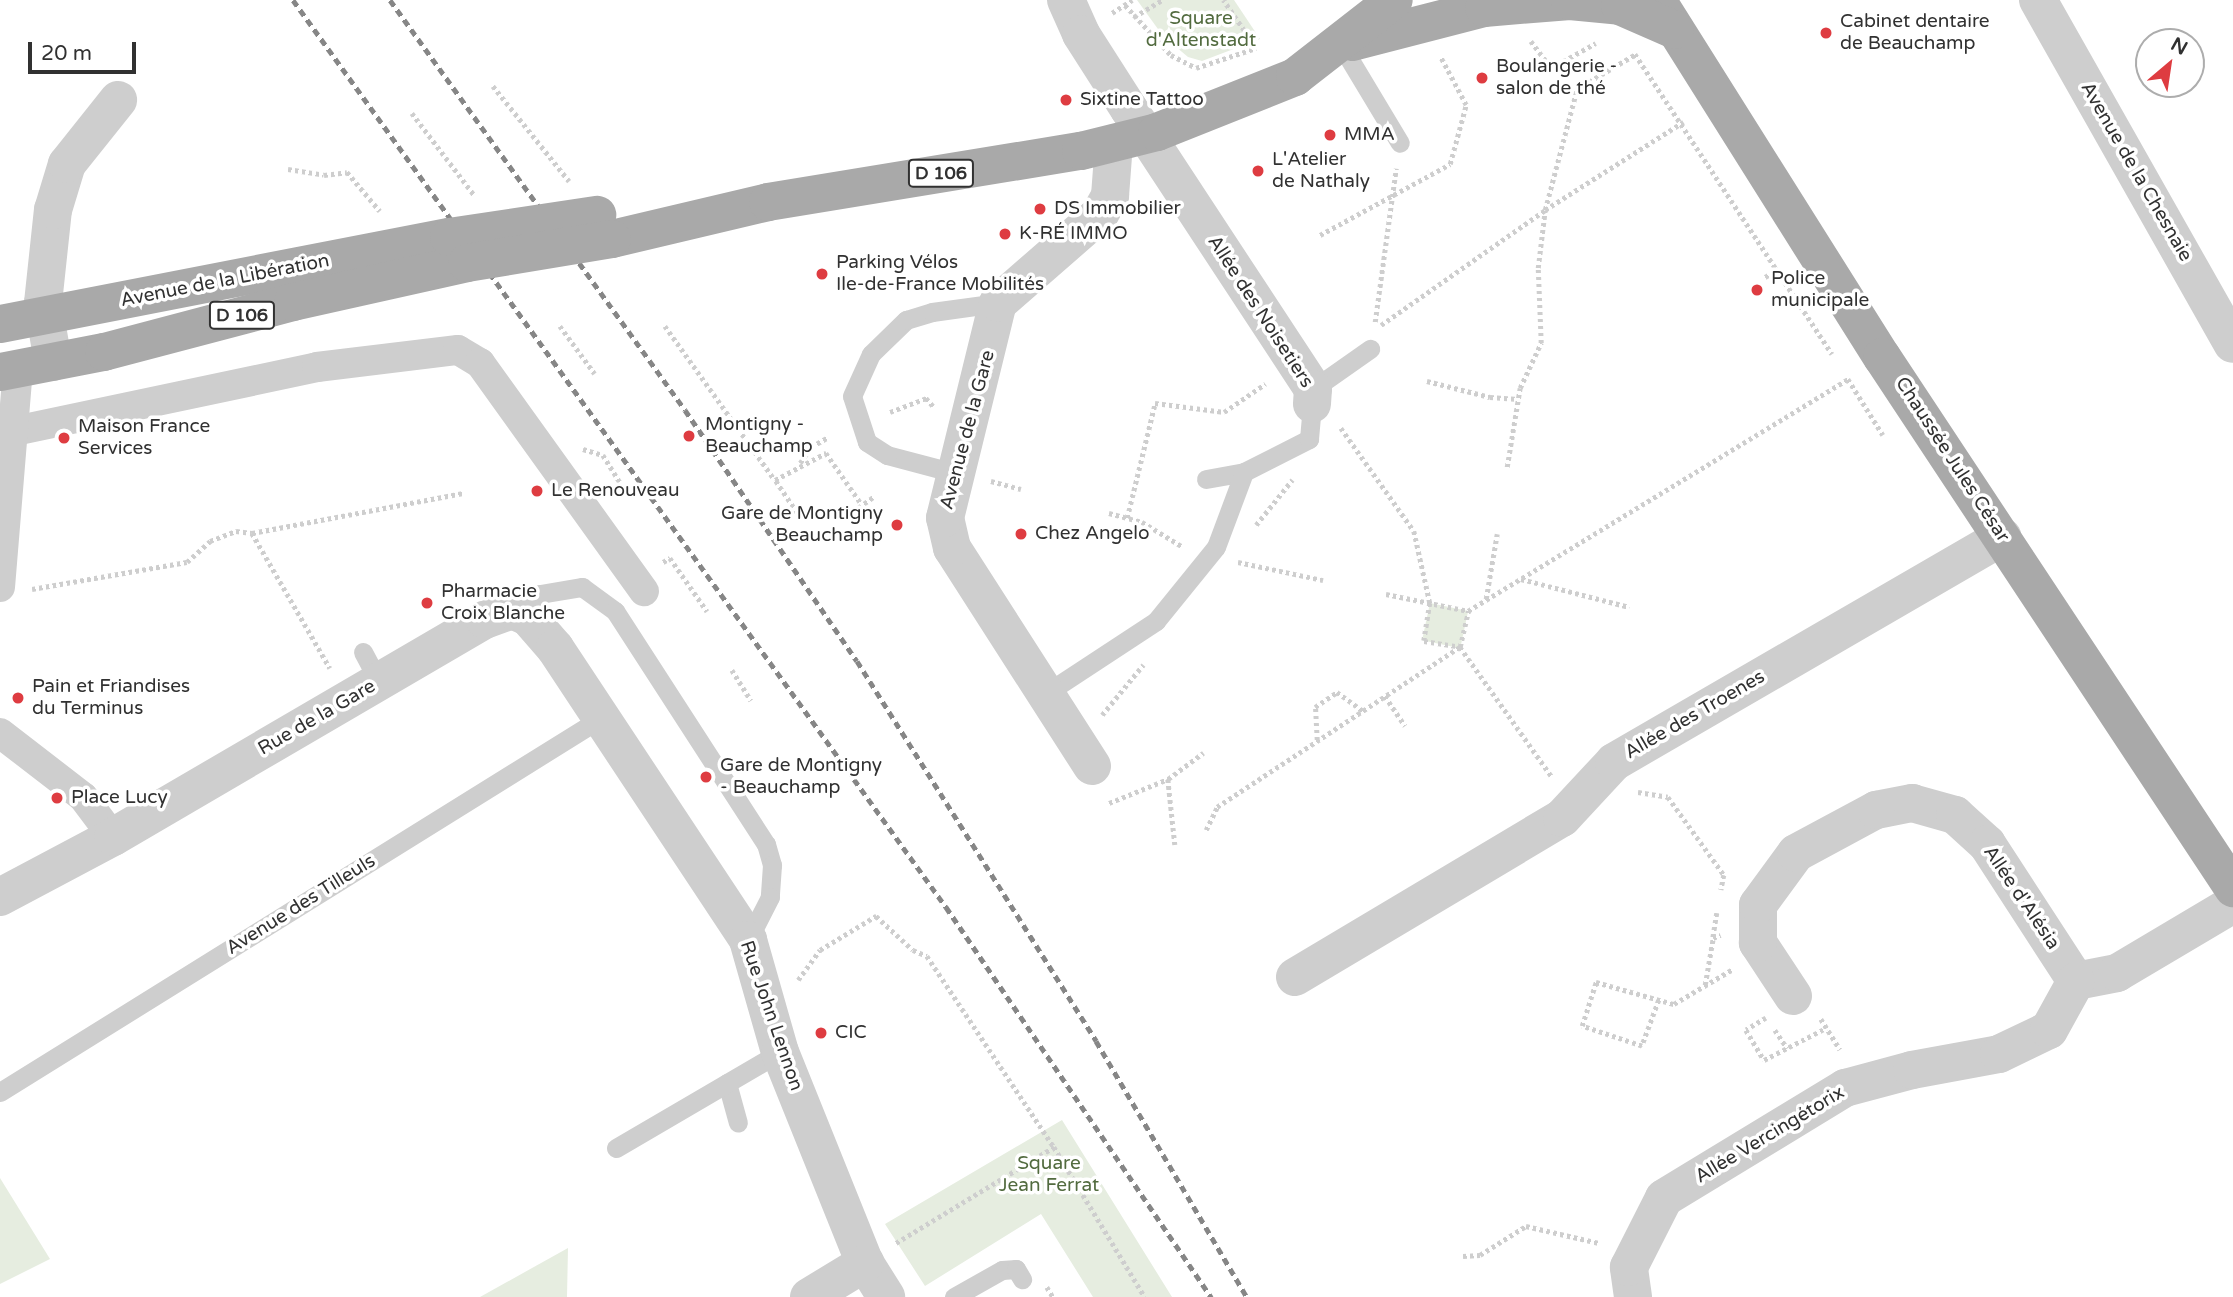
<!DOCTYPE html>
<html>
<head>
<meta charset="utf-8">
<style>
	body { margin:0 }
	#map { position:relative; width:2233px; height:1297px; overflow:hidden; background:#fff; font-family:"Varela Round",sans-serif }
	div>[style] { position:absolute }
	.green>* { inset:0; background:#e6ede0; transform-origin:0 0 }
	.path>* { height:4.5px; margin-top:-2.25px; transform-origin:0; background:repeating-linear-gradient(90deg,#cecece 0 3.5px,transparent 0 7px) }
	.service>* { height:19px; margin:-9.5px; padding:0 9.5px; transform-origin:9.5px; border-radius:9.5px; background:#cecece }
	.pedestrian>* { height:30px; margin:-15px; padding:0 15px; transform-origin:15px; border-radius:15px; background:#cecece }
	.minor>* { height:38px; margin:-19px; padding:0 19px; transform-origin:19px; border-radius:19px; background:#cecece }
	.primary>* { height:38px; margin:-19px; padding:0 19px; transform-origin:19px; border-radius:19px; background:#a9a9a9 }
	.rail>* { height:5px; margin-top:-2.5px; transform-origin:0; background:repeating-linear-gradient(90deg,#868686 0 7px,transparent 0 12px) }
	.primary-bridge>* { height:38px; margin:-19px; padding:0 19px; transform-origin:19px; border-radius:19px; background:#a9a9a9 }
	.dots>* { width:19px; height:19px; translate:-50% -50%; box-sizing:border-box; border:4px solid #fff; border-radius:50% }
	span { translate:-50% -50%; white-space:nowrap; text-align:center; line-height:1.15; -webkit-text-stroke:7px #fff; paint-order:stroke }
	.shield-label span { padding:2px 5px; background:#fff; border:2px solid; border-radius:5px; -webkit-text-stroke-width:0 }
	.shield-label { font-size:18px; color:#313131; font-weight:700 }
	.park-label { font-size:19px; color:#526b3f }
	.poi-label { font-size:19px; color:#313131 }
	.left { translate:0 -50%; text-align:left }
	.right { translate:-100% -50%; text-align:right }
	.street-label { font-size:19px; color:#313131 }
	.north { position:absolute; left:2135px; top:28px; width:70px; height:70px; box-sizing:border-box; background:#fff; border:2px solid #adadad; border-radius:50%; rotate:29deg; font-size:19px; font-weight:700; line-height:28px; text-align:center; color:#313131 }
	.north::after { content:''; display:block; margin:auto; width:24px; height:32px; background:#de3c41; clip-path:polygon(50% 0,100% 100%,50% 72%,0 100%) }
	.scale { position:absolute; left:28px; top:42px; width:108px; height:32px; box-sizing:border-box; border:4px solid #313131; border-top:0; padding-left:9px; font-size:21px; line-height:24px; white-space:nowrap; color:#313131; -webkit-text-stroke:5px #fff; paint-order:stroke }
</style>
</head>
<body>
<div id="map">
	<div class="green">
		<div style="clip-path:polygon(1137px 0,1234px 0,1260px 39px,1202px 61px,1188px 57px,1163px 36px)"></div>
		<div style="left:1430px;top:603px;width:39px;height:38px;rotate:12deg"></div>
		<div style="clip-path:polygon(1062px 1120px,1172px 1297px,1093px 1297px,1041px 1214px,925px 1286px,885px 1224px)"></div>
		<div style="clip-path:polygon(0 1178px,50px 1259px,0 1284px)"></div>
		<div style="clip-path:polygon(568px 1248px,567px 1297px,480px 1297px)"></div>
	</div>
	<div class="path">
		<div style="left:1125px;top:5px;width:68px;rotate:47.4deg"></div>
		<div style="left:1171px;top:55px;width:28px;rotate:27deg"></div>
		<div style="left:1196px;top:68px;width:63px;rotate:-18.4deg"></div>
		<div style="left:1256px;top:48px;width:58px;rotate:-124.5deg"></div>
		<div style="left:1112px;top:13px;width:24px;rotate:-33deg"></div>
		<div style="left:1134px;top:17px;width:33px;rotate:-31deg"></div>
		<div style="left:1531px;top:41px;width:34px;rotate:53deg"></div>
		<div style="left:1551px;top:68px;width:51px;rotate:-29.1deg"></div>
		<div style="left:1635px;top:54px;width:359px;rotate:56.7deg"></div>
		<div style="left:493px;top:86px;width:122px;rotate:51.3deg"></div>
		<div style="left:412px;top:113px;width:104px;rotate:52.8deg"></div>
		<div style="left:288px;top:169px;width:36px;rotate:9deg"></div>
		<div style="left:324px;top:175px;width:23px;rotate:-7deg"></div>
		<div style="left:347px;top:172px;width:51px;rotate:49.8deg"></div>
		<div style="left:1320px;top:235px;width:148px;rotate:-28.6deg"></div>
		<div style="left:1450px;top:164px;width:61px;rotate:-74.8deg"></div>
		<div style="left:1466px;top:105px;width:55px;rotate:-118deg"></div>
		<div style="left:1765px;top:277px;width:16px;rotate:-30deg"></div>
		<div style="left:1375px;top:322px;width:155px;rotate:-82.2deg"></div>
		<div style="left:1381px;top:325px;width:200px;rotate:-35deg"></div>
		<div style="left:1545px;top:210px;width:125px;rotate:-75.2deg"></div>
		<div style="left:1577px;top:89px;width:69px;rotate:-30.7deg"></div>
		<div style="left:560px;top:326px;width:59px;rotate:53.9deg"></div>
		<div style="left:665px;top:326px;width:189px;rotate:54.5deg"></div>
		<div style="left:1848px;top:379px;width:66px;rotate:58deg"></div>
		<div style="left:1427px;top:381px;width:65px;rotate:14.3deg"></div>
		<div style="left:1490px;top:397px;width:28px;rotate:4deg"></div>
		<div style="left:890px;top:412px;width:39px;rotate:-21deg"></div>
		<div style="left:926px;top:398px;width:11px;rotate:49deg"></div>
		<div style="left:1341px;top:428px;width:126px;rotate:54.7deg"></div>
		<div style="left:1414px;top:531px;width:74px;rotate:77.5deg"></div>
		<div style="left:1430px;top:603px;width:38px;rotate:99deg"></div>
		<div style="left:1424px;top:641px;width:36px;rotate:9deg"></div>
		<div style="left:1460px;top:647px;width:159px;rotate:54.7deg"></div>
		<div style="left:583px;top:449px;width:21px;rotate:17deg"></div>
		<div style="left:603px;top:455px;width:39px;rotate:58deg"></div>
		<div style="left:800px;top:463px;width:19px;rotate:-55deg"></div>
		<div style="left:811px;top:447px;width:20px;rotate:-30deg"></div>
		<div style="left:1507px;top:467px;width:80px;rotate:-80.7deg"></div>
		<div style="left:1520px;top:388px;width:50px;rotate:-65deg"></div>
		<div style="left:1541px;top:343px;width:75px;rotate:-92.3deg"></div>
		<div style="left:1538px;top:268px;width:58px;rotate:-83.1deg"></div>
		<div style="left:1545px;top:210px;width:164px;rotate:-32.5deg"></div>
		<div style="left:991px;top:481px;width:31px;rotate:15deg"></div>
		<div style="left:797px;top:513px;width:40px;rotate:-124deg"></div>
		<div style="left:775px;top:480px;width:58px;rotate:-27.9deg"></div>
		<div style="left:826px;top:453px;width:60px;rotate:55.2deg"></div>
		<div style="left:1109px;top:513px;width:34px;rotate:15deg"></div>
		<div style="left:1142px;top:522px;width:48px;rotate:31.4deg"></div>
		<div style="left:847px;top:516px;width:34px;rotate:-36deg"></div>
		<div style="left:1127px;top:518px;width:118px;rotate:-76.3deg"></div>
		<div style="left:1155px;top:403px;width:70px;rotate:7.4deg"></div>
		<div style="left:1224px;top:412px;width:50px;rotate:-34.3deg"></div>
		<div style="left:1256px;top:525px;width:58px;rotate:-51.3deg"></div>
		<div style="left:252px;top:533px;width:156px;rotate:60deg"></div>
		<div style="left:663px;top:562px;width:8px;rotate:-30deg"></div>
		<div style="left:670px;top:558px;width:65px;rotate:55.1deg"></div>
		<div style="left:1238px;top:562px;width:87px;rotate:12deg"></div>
		<div style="left:1521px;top:579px;width:112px;rotate:14.5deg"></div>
		<div style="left:32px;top:589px;width:157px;rotate:-9.9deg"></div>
		<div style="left:187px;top:562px;width:31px;rotate:-42deg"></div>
		<div style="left:210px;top:541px;width:28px;rotate:-21deg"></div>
		<div style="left:236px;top:531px;width:16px;rotate:7deg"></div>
		<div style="left:252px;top:533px;width:215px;rotate:-10.7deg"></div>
		<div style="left:1386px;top:594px;width:84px;rotate:11.7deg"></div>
		<div style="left:1468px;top:611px;width:447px;rotate:-31.4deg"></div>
		<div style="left:1486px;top:599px;width:66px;rotate:-80.4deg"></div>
		<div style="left:732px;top:670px;width:36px;rotate:58deg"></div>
		<div style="left:1385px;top:696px;width:36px;rotate:56deg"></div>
		<div style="left:1102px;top:715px;width:65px;rotate:-50.6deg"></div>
		<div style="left:1317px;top:740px;width:33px;rotate:-93deg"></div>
		<div style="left:1315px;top:707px;width:27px;rotate:-34deg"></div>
		<div style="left:1337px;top:692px;width:32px;rotate:36deg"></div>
		<div style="left:1168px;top:779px;width:66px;rotate:83.9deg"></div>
		<div style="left:1638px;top:792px;width:30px;rotate:9deg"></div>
		<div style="left:1668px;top:797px;width:96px;rotate:54.3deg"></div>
		<div style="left:1724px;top:875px;width:15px;rotate:101deg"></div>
		<div style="left:1109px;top:803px;width:64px;rotate:-22.1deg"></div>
		<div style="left:1168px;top:779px;width:44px;rotate:-36.6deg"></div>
		<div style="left:1206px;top:830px;width:25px;rotate:-64deg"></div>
		<div style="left:1217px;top:807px;width:291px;rotate:-33.4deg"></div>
		<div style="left:1460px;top:647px;width:37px;rotate:-77deg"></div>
		<div style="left:1717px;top:913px;width:25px;rotate:99deg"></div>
		<div style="left:1713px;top:938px;width:8px;rotate:-23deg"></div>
		<div style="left:798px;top:980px;width:37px;rotate:-54deg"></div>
		<div style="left:820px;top:950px;width:66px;rotate:-31.3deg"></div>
		<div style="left:876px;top:916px;width:50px;rotate:42.6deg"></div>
		<div style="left:913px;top:950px;width:15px;rotate:23deg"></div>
		<div style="left:927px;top:956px;width:229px;rotate:56.4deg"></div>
		<div style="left:1705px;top:985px;width:48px;rotate:-80.3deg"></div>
		<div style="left:1659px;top:1000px;width:49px;rotate:110.3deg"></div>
		<div style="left:1642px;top:1046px;width:63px;rotate:-161.6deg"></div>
		<div style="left:1582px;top:1026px;width:46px;rotate:-72.3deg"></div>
		<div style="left:1596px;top:982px;width:81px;rotate:15.8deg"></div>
		<div style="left:1674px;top:1004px;width:69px;rotate:-30.7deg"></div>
		<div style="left:1766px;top:1018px;width:23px;rotate:149deg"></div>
		<div style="left:1746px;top:1030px;width:35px;rotate:59deg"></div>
		<div style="left:1764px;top:1060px;width:70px;rotate:-27.3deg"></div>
		<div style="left:1821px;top:1019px;width:36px;rotate:58deg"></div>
		<div style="left:1775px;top:1030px;width:22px;rotate:56deg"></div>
		<div style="left:896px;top:1243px;width:185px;rotate:-31.3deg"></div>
		<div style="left:1054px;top:1147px;width:175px;rotate:58.8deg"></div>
		<div style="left:1463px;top:1256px;width:17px;rotate:-3deg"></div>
		<div style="left:1480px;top:1255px;width:54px;rotate:-32.2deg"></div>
		<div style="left:1526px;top:1226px;width:75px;rotate:13.1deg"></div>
		<div style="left:1047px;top:1287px;width:12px;rotate:59deg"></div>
	</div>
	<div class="service">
		<div style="left:1341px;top:45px;width:114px;rotate:59deg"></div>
		<div style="left:1313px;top:389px;width:70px;rotate:-35.1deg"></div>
		<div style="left:955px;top:473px;width:70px;rotate:-165.2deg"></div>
		<div style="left:887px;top:455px;width:24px;rotate:-147deg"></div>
		<div style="left:867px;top:442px;width:48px;rotate:-108.1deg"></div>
		<div style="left:852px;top:396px;width:46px;rotate:-65.7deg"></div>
		<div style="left:871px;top:354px;width:49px;rotate:-44.2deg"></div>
		<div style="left:906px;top:320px;width:27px;rotate:-17deg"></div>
		<div style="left:932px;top:312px;width:67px;rotate:-7.8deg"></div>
		<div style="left:1206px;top:479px;width:39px;rotate:-10deg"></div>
		<div style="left:1244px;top:472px;width:73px;rotate:-26.9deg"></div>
		<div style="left:1309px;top:439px;width:35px;rotate:-85deg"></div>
		<div style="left:512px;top:610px;width:32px;rotate:-30deg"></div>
		<div style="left:540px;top:594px;width:43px;rotate:-9.5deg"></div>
		<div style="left:582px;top:587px;width:41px;rotate:36deg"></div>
		<div style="left:615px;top:611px;width:278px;rotate:57.1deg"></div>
		<div style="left:766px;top:844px;width:22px;rotate:74deg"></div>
		<div style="left:772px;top:865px;width:32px;rotate:94deg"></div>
		<div style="left:770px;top:897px;width:48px;rotate:117.1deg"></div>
		<div style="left:363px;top:652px;width:34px;rotate:62deg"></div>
		<div style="left:1045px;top:694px;width:133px;rotate:-33.3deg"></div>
		<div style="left:1156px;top:621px;width:95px;rotate:-51deg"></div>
		<div style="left:1216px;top:547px;width:80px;rotate:-69.5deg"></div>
		<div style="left:727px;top:1083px;width:41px;rotate:74.6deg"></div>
		<div style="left:0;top:1092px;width:708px;rotate:-31.89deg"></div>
		<div style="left:616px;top:1148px;width:190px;rotate:-30.3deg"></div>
		<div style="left:954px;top:1297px;width:55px;rotate:-29.4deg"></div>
		<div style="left:1002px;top:1270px;width:14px;rotate:-4deg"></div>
		<div style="left:1016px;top:1269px;width:12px;rotate:59deg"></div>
	</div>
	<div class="pedestrian">
		<div style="left:0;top:434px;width:324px;rotate:-11.9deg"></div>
		<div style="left:317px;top:367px;width:142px;rotate:-6.9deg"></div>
		<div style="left:458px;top:350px;width:26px;rotate:31deg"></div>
		<div style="left:480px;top:363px;width:281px;rotate:54.3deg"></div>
		<div style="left:0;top:587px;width:220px;rotate:-85.3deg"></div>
		<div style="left:0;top:733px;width:105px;rotate:37.6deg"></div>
		<div style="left:83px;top:797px;width:50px;rotate:53.1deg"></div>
	</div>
	<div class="minor">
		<div style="left:1066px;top:0;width:37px;rotate:66deg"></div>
		<div style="left:1081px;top:34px;width:89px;rotate:57.4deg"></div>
		<div style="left:1129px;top:109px;width:335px;rotate:56.7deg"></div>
		<div style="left:1313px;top:389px;width:15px;rotate:94deg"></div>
		<div style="left:2038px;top:0;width:395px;rotate:60.5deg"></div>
		<div style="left:53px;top:362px;width:60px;rotate:-99.6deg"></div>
		<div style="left:43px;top:303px;width:94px;rotate:-83.9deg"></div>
		<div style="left:53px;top:210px;width:48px;rotate:-73.1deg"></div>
		<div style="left:67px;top:164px;width:82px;rotate:-51.4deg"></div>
		<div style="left:1092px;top:766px;width:259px;rotate:-122.7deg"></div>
		<div style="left:952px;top:548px;width:31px;rotate:-103deg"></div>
		<div style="left:945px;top:518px;width:221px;rotate:-76.2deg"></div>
		<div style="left:998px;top:303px;width:135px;rotate:-41.1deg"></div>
		<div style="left:1100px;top:214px;width:21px;rotate:-61deg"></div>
		<div style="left:1110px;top:196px;width:53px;rotate:-85.7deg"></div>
		<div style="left:0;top:897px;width:128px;rotate:-28deg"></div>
		<div style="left:113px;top:837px;width:431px;rotate:-30.3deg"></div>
		<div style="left:485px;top:620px;width:29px;rotate:-20deg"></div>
		<div style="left:512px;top:610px;width:17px;rotate:24deg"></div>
		<div style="left:528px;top:617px;width:41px;rotate:48.9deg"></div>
		<div style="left:555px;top:648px;width:350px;rotate:56.5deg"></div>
		<div style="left:748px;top:940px;width:116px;rotate:74.1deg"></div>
		<div style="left:780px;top:1052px;width:227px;rotate:68.1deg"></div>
		<div style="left:865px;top:1263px;width:40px;rotate:58deg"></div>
		<div style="left:1295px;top:977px;width:311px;rotate:-30.8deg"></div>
		<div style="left:1562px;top:818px;width:76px;rotate:-47.1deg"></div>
		<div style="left:1614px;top:762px;width:449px;rotate:-30.1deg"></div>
		<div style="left:1793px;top:996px;width:64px;rotate:-123.4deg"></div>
		<div style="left:1758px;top:943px;width:38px;rotate:-90deg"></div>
		<div style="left:1758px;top:905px;width:64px;rotate:-53.8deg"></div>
		<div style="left:1796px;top:853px;width:91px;rotate:-28.3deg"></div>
		<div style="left:1876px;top:810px;width:37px;rotate:-11deg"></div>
		<div style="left:1912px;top:803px;width:45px;rotate:15.6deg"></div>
		<div style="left:1955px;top:815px;width:43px;rotate:42.2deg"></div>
		<div style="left:1987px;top:844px;width:163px;rotate:57deg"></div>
		<div style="left:2076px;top:981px;width:42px;rotate:-11deg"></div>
		<div style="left:2117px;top:973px;width:135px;rotate:-30.7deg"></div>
		<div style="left:809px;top:1297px;width:66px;rotate:-31.3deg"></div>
		<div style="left:1633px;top:1297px;width:30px;rotate:-98deg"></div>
		<div style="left:1629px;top:1267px;width:77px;rotate:-63.1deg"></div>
		<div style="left:1664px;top:1198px;width:212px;rotate:-31.3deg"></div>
		<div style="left:1845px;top:1088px;width:69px;rotate:-15deg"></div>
		<div style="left:1912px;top:1070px;width:88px;rotate:-10.4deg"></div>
		<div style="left:1999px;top:1054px;width:55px;rotate:-25.6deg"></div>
		<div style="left:2049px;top:1030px;width:56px;rotate:-61.1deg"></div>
	</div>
	<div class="primary">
		<div style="left:1657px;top:0;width:422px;rotate:57.8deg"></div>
		<div style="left:1882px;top:357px;width:637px;rotate:56.53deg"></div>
		<div style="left:1352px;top:42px;width:136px;rotate:-14.4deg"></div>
		<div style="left:1484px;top:8px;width:86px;rotate:-4.7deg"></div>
		<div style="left:1570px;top:1px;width:50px;rotate:5.7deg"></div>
		<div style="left:1620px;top:6px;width:60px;rotate:23.6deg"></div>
		<div style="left:612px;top:239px;width:160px;rotate:-13.3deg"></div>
		<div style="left:768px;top:202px;width:317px;rotate:-9.3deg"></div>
		<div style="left:1081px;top:151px;width:78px;rotate:-14deg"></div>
		<div style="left:1157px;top:132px;width:149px;rotate:-21.7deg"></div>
		<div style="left:1295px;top:77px;width:125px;rotate:-37.9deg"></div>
		<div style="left:0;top:324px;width:457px;rotate:-11deg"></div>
		<div style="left:0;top:372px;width:106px;rotate:-10.9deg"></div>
		<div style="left:104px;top:352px;width:196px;rotate:-14.8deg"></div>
		<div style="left:293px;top:302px;width:178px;rotate:-12.6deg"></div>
	</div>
	<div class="rail">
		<div style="left:293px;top:0;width:1118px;rotate:54.25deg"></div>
		<div style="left:946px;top:907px;width:472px;rotate:55.8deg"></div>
		<div style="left:390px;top:0;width:505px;rotate:54.26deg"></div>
		<div style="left:685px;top:410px;width:304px;rotate:55.6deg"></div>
		<div style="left:857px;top:661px;width:449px;rotate:57.8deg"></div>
		<div style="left:1096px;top:1041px;width:297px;rotate:59.5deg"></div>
	</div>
	<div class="primary-bridge">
		<div style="left:449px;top:237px;width:150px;rotate:-8.5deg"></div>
		<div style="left:467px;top:263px;width:147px;rotate:-9.4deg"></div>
	</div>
	<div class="dots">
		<div style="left:1826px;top:33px;background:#de3c41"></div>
		<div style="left:1482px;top:78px;background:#de3c41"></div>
		<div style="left:1066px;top:100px;background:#de3c41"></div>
		<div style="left:1330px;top:135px;background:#de3c41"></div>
		<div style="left:1258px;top:171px;background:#de3c41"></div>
		<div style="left:1040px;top:209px;background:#de3c41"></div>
		<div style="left:1005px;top:234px;background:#de3c41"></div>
		<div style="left:822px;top:274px;background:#de3c41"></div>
		<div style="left:1757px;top:290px;background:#de3c41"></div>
		<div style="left:689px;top:436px;background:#de3c41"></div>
		<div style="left:64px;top:438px;background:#de3c41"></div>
		<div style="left:537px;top:491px;background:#de3c41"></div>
		<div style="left:897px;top:525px;background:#de3c41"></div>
		<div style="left:1021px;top:534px;background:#de3c41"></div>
		<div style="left:427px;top:603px;background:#de3c41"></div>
		<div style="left:18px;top:698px;background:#de3c41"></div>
		<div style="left:706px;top:777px;background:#de3c41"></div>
		<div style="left:57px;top:798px;background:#de3c41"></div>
		<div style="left:821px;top:1033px;background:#de3c41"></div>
	</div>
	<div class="shield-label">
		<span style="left:941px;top:173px">D 106</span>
		<span style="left:242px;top:315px">D 106</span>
	</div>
	<div class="park-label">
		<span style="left:1201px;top:30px">Square<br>d'Altenstadt</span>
		<span style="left:1049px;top:1175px">Square<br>Jean Ferrat</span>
	</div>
	<div class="poi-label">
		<span class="left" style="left:1840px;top:33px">Cabinet dentaire<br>de Beauchamp</span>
		<span class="left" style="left:1496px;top:78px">Boulangerie -<br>salon de thé</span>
		<span class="left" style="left:1080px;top:100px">Sixtine Tattoo</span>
		<span class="left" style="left:1344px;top:135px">MMA</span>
		<span class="left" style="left:1272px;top:171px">L'Atelier<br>de Nathaly</span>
		<span class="left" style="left:1054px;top:209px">DS Immobilier</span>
		<span class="left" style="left:1019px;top:234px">K-RÉ IMMO</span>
		<span class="left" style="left:836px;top:274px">Parking Vélos<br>Ile-de-France Mobilités</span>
		<span class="left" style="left:1771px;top:290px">Police<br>municipale</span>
		<span class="left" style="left:705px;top:436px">Montigny -<br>Beauchamp</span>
		<span class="left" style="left:78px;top:438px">Maison France<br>Services</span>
		<span class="left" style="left:551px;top:491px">Le Renouveau</span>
		<span class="right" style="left:883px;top:525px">Gare de Montigny<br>Beauchamp</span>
		<span class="left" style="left:1035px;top:534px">Chez Angelo</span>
		<span class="left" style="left:441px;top:603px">Pharmacie<br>Croix Blanche</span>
		<span class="left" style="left:32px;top:698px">Pain et Friandises<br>du Terminus</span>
		<span class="left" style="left:720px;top:777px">Gare de Montigny<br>- Beauchamp</span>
		<span class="left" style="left:71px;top:798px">Place Lucy</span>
		<span class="left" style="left:835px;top:1033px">CIC</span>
	</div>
	<div class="street-label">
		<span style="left:2136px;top:172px;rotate:60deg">Avenue de la Chesnaie</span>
		<span style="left:225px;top:281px;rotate:-11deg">Avenue de la Libération</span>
		<span style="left:1260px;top:312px;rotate:57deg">Allée des Noisetiers</span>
		<span style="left:968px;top:430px;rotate:-75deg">Avenue de la Gare</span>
		<span style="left:1952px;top:460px;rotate:57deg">Chaussée Jules César</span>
		<span style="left:1695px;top:715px;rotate:-30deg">Allée des Troenes</span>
		<span style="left:317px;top:718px;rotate:-30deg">Rue de la Gare</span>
		<span style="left:2021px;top:898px;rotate:56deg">Allée d'Alésia</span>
		<span style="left:301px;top:905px;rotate:-32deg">Avenue des Tilleuls</span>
		<span style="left:771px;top:1016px;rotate:71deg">Rue John Lennon</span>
		<span style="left:1770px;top:1135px;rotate:-31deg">Allée Vercingétorix</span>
	</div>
	<div class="north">N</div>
	<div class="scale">20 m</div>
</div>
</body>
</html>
